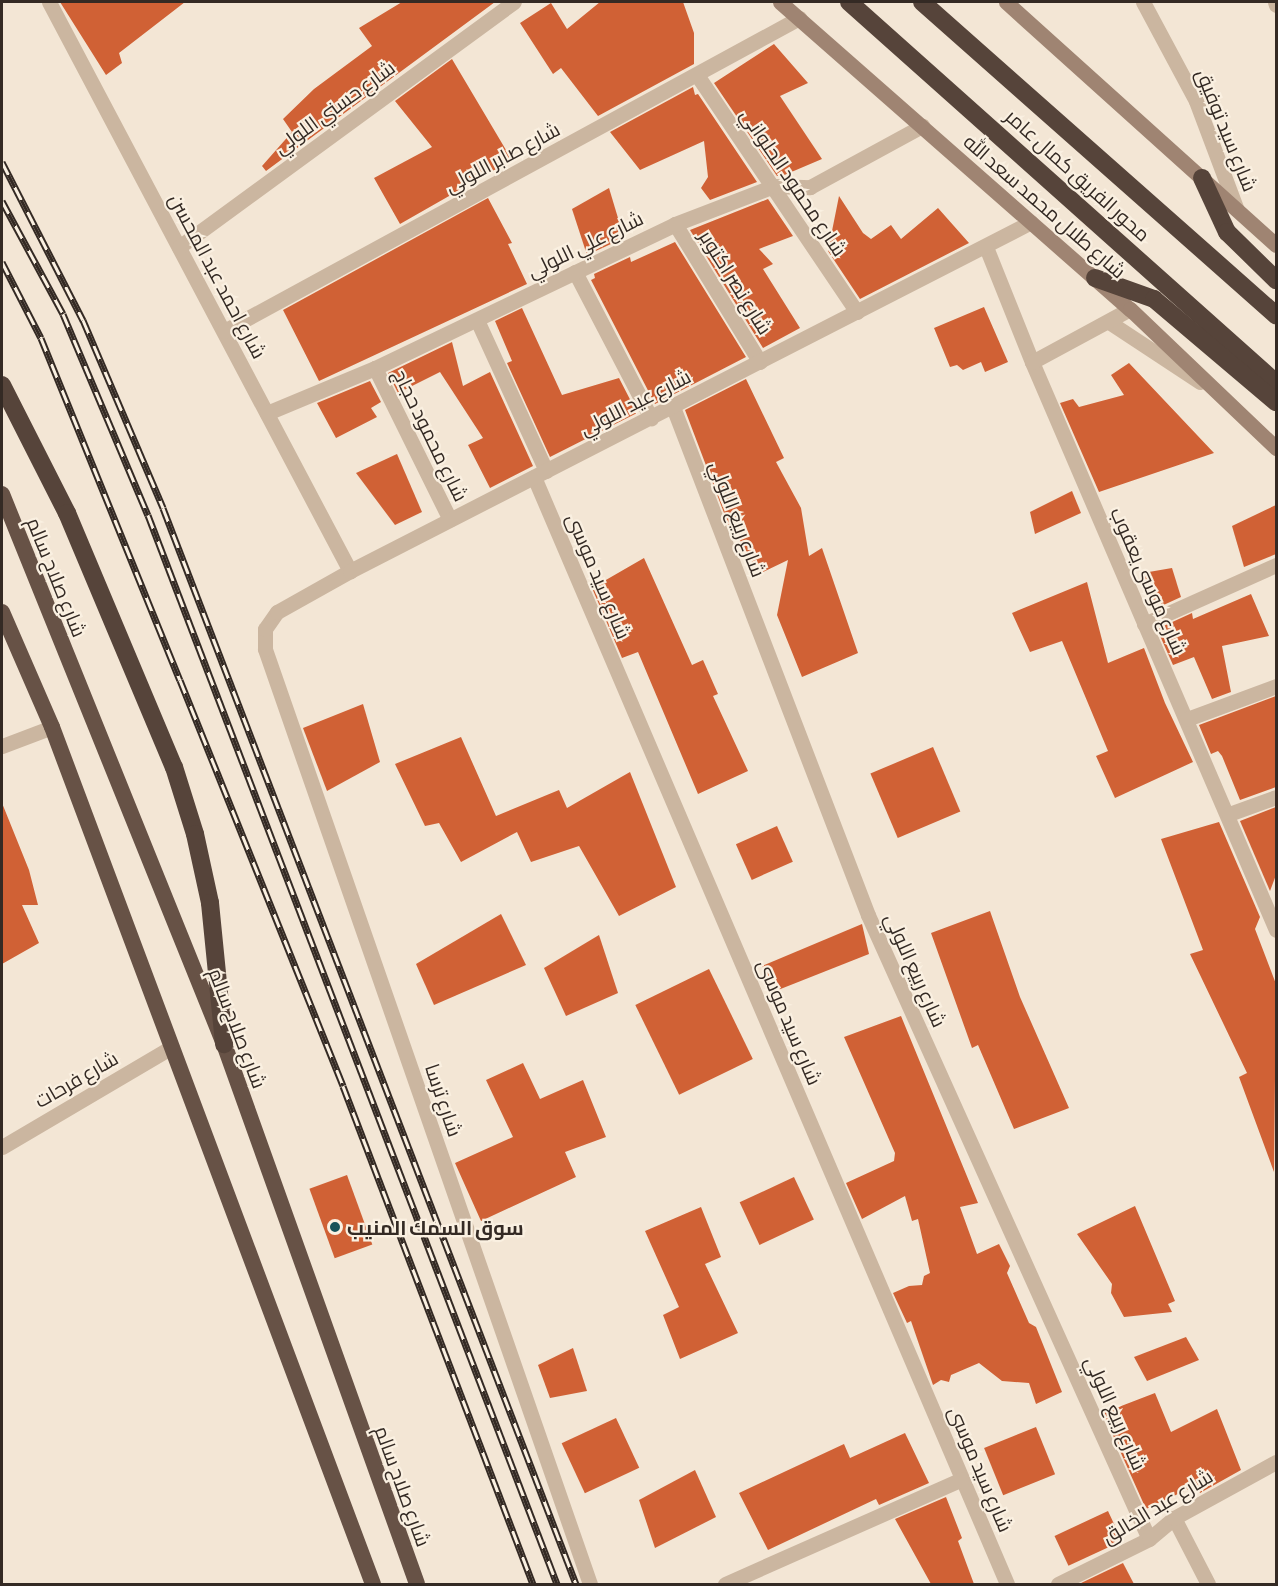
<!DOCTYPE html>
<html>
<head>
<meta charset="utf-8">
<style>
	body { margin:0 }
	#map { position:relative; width:1278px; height:1586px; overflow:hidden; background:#f3e6d5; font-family:"Asap Condensed",Cairo,sans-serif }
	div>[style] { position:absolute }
	.building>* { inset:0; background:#d06135; transform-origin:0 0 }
	.minor>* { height:15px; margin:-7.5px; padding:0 7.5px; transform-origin:7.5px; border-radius:7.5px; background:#cbb6a0 }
	.secondary>* { height:15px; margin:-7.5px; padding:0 7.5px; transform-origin:7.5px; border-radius:7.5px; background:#9f8472 }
	.trunk>* { height:16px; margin:-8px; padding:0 8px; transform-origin:8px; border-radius:8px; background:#675246 }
	.motorway>* { height:18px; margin:-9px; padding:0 9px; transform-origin:9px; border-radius:9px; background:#56443a }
	.rail>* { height:7px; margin-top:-3.5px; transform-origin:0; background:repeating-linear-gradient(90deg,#faf0e1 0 14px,#342a24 0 28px); box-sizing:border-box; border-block:2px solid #342a24 }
	.dots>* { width:16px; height:16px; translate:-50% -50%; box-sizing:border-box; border:3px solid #faf0e1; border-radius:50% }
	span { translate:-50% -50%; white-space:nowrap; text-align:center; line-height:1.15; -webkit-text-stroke:4.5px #faf0e1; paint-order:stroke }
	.street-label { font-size:20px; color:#342a24 }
	.poi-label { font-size:20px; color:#342a24; font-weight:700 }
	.left { translate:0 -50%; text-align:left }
	.frame { position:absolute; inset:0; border:3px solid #342a24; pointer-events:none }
</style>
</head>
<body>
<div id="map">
	<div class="building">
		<div style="clip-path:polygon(60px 2px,185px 2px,119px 53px,122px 63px,106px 75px)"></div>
		<div style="clip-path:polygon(402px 2px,495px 2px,266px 171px,262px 166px,292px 132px,283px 119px,314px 89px,372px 46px,359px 28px)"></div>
		<div style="clip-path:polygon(600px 2px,683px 2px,694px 33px,694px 64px,598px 116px,561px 68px,553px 74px,520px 23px,551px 3px,567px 29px)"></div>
		<div style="clip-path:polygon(774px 44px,808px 83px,780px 96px,822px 159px,782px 176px,777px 176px,714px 83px)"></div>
		<div style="clip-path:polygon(452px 59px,512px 160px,400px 224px,374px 178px,432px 147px,395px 101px)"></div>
		<div style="clip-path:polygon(693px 87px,695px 95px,698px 94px,757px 182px,710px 200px,701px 188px,708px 177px,704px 141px,640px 170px,610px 132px)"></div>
		<div style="clip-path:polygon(609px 188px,624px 238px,587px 255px,572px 209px)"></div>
		<div style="clip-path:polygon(839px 196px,863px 233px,871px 239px,891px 225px,901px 239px,938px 208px,969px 243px,860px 299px,828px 251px)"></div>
		<div style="clip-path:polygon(488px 198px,512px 243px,508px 244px,527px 284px,319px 381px,283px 310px)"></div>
		<div style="clip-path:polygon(768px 199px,793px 236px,759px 249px,773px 264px,763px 269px,800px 328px,763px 348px,690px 230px)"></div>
		<div style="clip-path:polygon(675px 242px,746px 357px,655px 404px,591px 280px,595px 278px,594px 274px,630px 257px,631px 262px)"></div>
		<div style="clip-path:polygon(984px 307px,1008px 362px,985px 372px,981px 362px,963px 370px,957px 365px,950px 367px,934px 328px)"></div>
		<div style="clip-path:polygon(522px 308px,562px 395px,619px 378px,637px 413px,550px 457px,507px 363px,512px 361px,495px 321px)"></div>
		<div style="clip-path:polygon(452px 342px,463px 386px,490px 372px,533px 466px,490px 488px,468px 445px,483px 438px,440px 372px,398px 393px,388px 373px)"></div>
		<div style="clip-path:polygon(1129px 363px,1214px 453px,1099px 492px,1060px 403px,1073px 399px,1079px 407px,1124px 395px,1111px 375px)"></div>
		<div style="clip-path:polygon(746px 379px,784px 458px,776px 462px,801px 508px,809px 556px,822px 548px,858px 653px,802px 677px,777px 615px,788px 560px,759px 574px,736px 533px,732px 534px,685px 410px)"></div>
		<div style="clip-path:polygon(370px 381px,381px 402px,371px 408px,377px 417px,336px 438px,317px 403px)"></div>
		<div style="clip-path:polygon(397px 454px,422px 512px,395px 525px,356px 473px)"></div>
		<div style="clip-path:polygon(1072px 491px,1081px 513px,1035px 534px,1030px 512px)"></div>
		<div style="clip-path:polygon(1276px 505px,1276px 554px,1244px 567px,1232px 526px)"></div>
		<div style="clip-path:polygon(644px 558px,692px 665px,703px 660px,718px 694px,713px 696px,748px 771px,698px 794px,638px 652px,622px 658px,592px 588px)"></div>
		<div style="clip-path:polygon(1172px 568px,1181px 597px,1157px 608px,1143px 573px)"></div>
		<div style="clip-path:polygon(1087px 582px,1108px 663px,1144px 648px,1165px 703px,1193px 762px,1115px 798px,1096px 756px,1108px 751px,1062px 641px,1030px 652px,1012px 613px)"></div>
		<div style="clip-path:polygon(1251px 594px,1269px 636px,1222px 646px,1231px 692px,1212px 699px,1194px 657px,1173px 665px,1157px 629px,1192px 613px,1193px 619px)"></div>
		<div style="clip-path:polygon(1276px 696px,1276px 787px,1240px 800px,1222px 756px,1218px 751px,1211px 754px,1199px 725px)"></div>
		<div style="clip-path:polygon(363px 704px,380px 762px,327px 791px,303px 728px)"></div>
		<div style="clip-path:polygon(461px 737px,496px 816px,559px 790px,567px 808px,630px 772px,676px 887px,619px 916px,579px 846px,531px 862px,517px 832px,461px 862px,439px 823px,425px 826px,395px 764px)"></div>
		<div style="left:933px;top:747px;width:70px;height:68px;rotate:67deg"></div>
		<div style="clip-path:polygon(2px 803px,29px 870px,38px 905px,22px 905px,39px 943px,2px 964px)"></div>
		<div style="clip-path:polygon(1276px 807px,1276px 875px,1270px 891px,1240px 821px)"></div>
		<div style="clip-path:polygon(1219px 822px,1260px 917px,1255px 929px,1276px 984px,1274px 1172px,1239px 1077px,1247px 1073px,1190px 954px,1203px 950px,1161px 839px)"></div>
		<div style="left:777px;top:826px;width:39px;height:45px;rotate:66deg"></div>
		<div style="clip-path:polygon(990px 911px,1020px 997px,1069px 1108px,1014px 1129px,978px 1045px,972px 1048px,931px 933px)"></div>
		<div style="clip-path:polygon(501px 914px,526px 965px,434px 1005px,416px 964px)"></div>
		<div style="clip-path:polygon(862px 924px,869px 954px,778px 990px,762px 966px)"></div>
		<div style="clip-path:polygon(599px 935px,618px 993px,566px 1016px,544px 968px)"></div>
		<div style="left:709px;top:969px;width:100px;height:82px;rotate:64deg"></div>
		<div style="clip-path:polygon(901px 1016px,978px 1203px,960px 1207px,977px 1254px,999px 1244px,1010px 1266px,1007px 1273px,1029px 1323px,1036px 1327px,1062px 1392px,1036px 1404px,1029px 1383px,1002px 1381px,979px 1363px,951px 1375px,949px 1382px,941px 1380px,933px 1385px,911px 1321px,907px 1323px,893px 1293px,909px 1286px,922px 1285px,924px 1276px,930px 1273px,918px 1219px,912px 1221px,905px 1196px,862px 1219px,846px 1183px,894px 1161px,895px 1153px,844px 1037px)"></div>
		<div style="clip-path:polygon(523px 1063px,540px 1099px,583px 1080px,606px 1137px,565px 1152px,576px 1177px,481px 1221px,455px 1163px,513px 1137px,486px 1080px)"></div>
		<div style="left:347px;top:1175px;width:74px;height:40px;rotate:70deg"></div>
		<div style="left:794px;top:1177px;width:47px;height:60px;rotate:65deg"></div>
		<div style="clip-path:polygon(1135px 1206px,1175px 1301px,1168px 1304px,1172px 1312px,1124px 1317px,1111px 1293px,1112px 1284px,1077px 1234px)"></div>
		<div style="clip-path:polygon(701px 1207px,721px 1257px,705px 1264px,738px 1333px,680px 1359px,663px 1315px,679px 1307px,645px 1231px)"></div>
		<div style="clip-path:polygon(1186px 1337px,1199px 1360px,1147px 1381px,1134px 1357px)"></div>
		<div style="clip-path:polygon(573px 1348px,587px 1391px,550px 1398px,538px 1365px)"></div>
		<div style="clip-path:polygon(1155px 1393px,1171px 1432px,1217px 1409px,1241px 1470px,1200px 1493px,1197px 1485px,1146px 1509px,1103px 1413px)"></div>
		<div style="left:616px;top:1418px;width:55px;height:60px;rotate:65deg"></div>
		<div style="left:1036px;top:1427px;width:51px;height:56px;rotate:68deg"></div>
		<div style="clip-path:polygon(905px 1433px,929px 1483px,879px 1505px,876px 1499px,768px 1550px,739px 1493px,844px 1444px,850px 1458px)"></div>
		<div style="clip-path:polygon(695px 1470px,716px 1517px,655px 1548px,639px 1500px)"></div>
		<div style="clip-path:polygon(946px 1497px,962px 1538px,958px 1541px,974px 1584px,931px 1584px,895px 1519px)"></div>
		<div style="left:1108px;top:1511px;width:33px;height:59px;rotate:65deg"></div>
		<div style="clip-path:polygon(1123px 1563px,1134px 1584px,1079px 1584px)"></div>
	</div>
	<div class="minor">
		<div style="left:49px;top:2px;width:644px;rotate:62.12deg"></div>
		<div style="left:1143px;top:2px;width:112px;rotate:61.8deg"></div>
		<div style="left:1196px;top:101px;width:116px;rotate:69.4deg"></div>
		<div style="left:1275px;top:2px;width:3px;rotate:72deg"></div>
		<div style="left:697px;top:75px;width:286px;rotate:56deg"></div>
		<div style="left:675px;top:224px;width:162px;rotate:58.4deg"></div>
		<div style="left:179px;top:247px;width:415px;rotate:-36.2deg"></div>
		<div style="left:986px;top:247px;width:124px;rotate:68.2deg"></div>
		<div style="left:1032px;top:362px;width:618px;rotate:66.75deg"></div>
		<div style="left:575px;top:272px;width:165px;rotate:62.5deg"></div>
		<div style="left:477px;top:320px;width:166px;rotate:65.4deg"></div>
		<div style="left:1109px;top:322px;width:109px;rotate:33.4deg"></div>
		<div style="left:224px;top:331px;width:655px;rotate:-28.56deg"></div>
		<div style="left:1032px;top:362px;width:111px;rotate:-28.4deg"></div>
		<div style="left:375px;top:368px;width:169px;rotate:63.7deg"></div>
		<div style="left:673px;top:407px;width:544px;rotate:69deg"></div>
		<div style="left:868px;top:915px;width:684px;rotate:65.76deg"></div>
		<div style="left:267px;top:413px;width:117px;rotate:-22.6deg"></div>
		<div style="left:375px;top:368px;width:333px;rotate:-25.6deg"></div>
		<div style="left:675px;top:224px;width:106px;rotate:-21deg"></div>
		<div style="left:774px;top:186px;width:36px;rotate:2deg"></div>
		<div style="left:810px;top:187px;width:128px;rotate:-28.6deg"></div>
		<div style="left:534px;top:477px;width:1204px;rotate:66.86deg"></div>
		<div style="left:1144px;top:624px;width:145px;rotate:-24.1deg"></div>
		<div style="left:1187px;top:719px;width:95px;rotate:-20.3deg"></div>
		<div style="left:2px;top:746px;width:53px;rotate:-20.8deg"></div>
		<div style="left:1229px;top:814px;width:50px;rotate:-19.9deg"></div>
		<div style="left:2px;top:1147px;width:197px;rotate:-30.5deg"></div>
		<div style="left:1174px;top:1518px;width:74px;rotate:62.7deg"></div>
		<div style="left:590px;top:1584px;width:990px;rotate:-109.17deg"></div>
		<div style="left:265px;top:649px;width:20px;rotate:-90deg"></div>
		<div style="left:265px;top:629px;width:21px;rotate:-55deg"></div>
		<div style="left:277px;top:612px;width:84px;rotate:-29.3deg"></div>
		<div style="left:350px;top:571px;width:765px;rotate:-27.13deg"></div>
		<div style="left:725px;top:1584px;width:259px;rotate:-23.9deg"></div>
		<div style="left:1058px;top:1584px;width:102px;rotate:-26.3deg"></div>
		<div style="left:1149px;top:1539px;width:33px;rotate:-40deg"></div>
		<div style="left:1174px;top:1518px;width:116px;rotate:-28.8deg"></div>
	</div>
	<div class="secondary">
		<div style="left:780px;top:2px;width:466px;rotate:41.3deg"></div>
		<div style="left:1130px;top:309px;width:202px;rotate:43.6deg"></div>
		<div style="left:1006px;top:2px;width:363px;rotate:42deg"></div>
	</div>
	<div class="trunk">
		<div style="left:2px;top:494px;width:593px;rotate:68.02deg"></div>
		<div style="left:224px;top:1044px;width:573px;rotate:70.33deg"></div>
		<div style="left:2px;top:612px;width:125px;rotate:66.5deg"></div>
		<div style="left:52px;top:727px;width:915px;rotate:69.47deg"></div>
	</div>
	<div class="motorway">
		<div style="left:849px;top:2px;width:572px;rotate:41.74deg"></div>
		<div style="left:922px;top:2px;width:473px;rotate:41.5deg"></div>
		<div style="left:1202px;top:178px;width:60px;rotate:65.2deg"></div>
		<div style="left:1227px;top:232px;width:69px;rotate:44.4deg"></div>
		<div style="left:1095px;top:278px;width:63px;rotate:19.6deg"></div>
		<div style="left:1154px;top:299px;width:160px;rotate:40.2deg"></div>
		<div style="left:2px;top:385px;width:144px;rotate:63.1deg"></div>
		<div style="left:67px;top:513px;width:276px;rotate:67.2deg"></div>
		<div style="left:174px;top:767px;width:70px;rotate:72.6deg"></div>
		<div style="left:195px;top:834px;width:71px;rotate:77.7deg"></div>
		<div style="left:210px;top:903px;width:142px;rotate:84.3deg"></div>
	</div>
	<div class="rail">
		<div style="left:2px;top:162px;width:178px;rotate:62.9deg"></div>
		<div style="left:83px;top:320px;width:204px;rotate:66.9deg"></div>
		<div style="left:163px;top:508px;width:1153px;rotate:69deg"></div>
		<div style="left:2px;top:201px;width:128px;rotate:61.6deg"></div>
		<div style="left:63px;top:314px;width:218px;rotate:67.1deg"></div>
		<div style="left:148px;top:515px;width:1145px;rotate:69.06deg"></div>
		<div style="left:2px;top:262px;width:85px;rotate:62.8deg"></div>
		<div style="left:41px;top:338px;width:369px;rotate:67.9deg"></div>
		<div style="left:180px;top:680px;width:437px;rotate:68.1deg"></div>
		<div style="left:343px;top:1086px;width:533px;rotate:69.12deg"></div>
	</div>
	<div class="dots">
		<div style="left:335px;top:1227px;background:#175259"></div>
	</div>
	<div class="street-label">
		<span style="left:334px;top:107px;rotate:-36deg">شارع حسني اللولي</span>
		<span style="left:1227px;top:130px;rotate:68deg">شارع سيد توفيق</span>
		<span style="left:502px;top:157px;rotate:-28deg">شارع صابر اللولي</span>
		<span style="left:1078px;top:175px;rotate:42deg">محور الفريق كمال عامر</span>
		<span style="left:794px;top:182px;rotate:56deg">شارع محمود الحلواني</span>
		<span style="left:1045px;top:206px;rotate:41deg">شارع طلال محمد سعد الله</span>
		<span style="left:585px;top:244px;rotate:-26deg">شارع علي اللولي</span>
		<span style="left:218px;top:276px;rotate:62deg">شارع احمد عبد المحسن</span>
		<span style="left:736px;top:282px;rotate:58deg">شارع نصر اكتوبر</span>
		<span style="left:635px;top:402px;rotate:-27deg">شارع عيد اللولي</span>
		<span style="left:431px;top:435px;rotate:64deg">شارع محمود حجاج</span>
		<span style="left:738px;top:519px;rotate:69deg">شارع ربيع اللولي</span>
		<span style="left:599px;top:576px;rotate:67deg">شارع سيد موسى</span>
		<span style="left:57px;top:577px;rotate:68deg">شارع صلاح سالم</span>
		<span style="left:1149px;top:581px;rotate:66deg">شارع موسى يعقوب</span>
		<span style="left:916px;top:970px;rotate:66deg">شارع ربيع اللولي</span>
		<span style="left:790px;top:1022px;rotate:67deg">شارع سيد موسى</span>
		<span style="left:238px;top:1028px;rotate:69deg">شارع صلاح سالم</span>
		<span style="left:76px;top:1079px;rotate:-30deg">شارع فرحات</span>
		<span style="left:444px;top:1100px;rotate:71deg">شارع ترسا</span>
		<span style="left:1116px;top:1413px;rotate:66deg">شارع ربيع اللولي</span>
		<span style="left:981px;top:1469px;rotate:67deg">شارع سيد موسى</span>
		<span style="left:403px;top:1486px;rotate:70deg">شارع صلاح سالم</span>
		<span style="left:1157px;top:1506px;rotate:-31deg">شارع عبد الخالق</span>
	</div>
	<div class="poi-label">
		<span class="left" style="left:347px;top:1227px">سوق السمك المنيب</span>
	</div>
	<div class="frame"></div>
</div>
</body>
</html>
